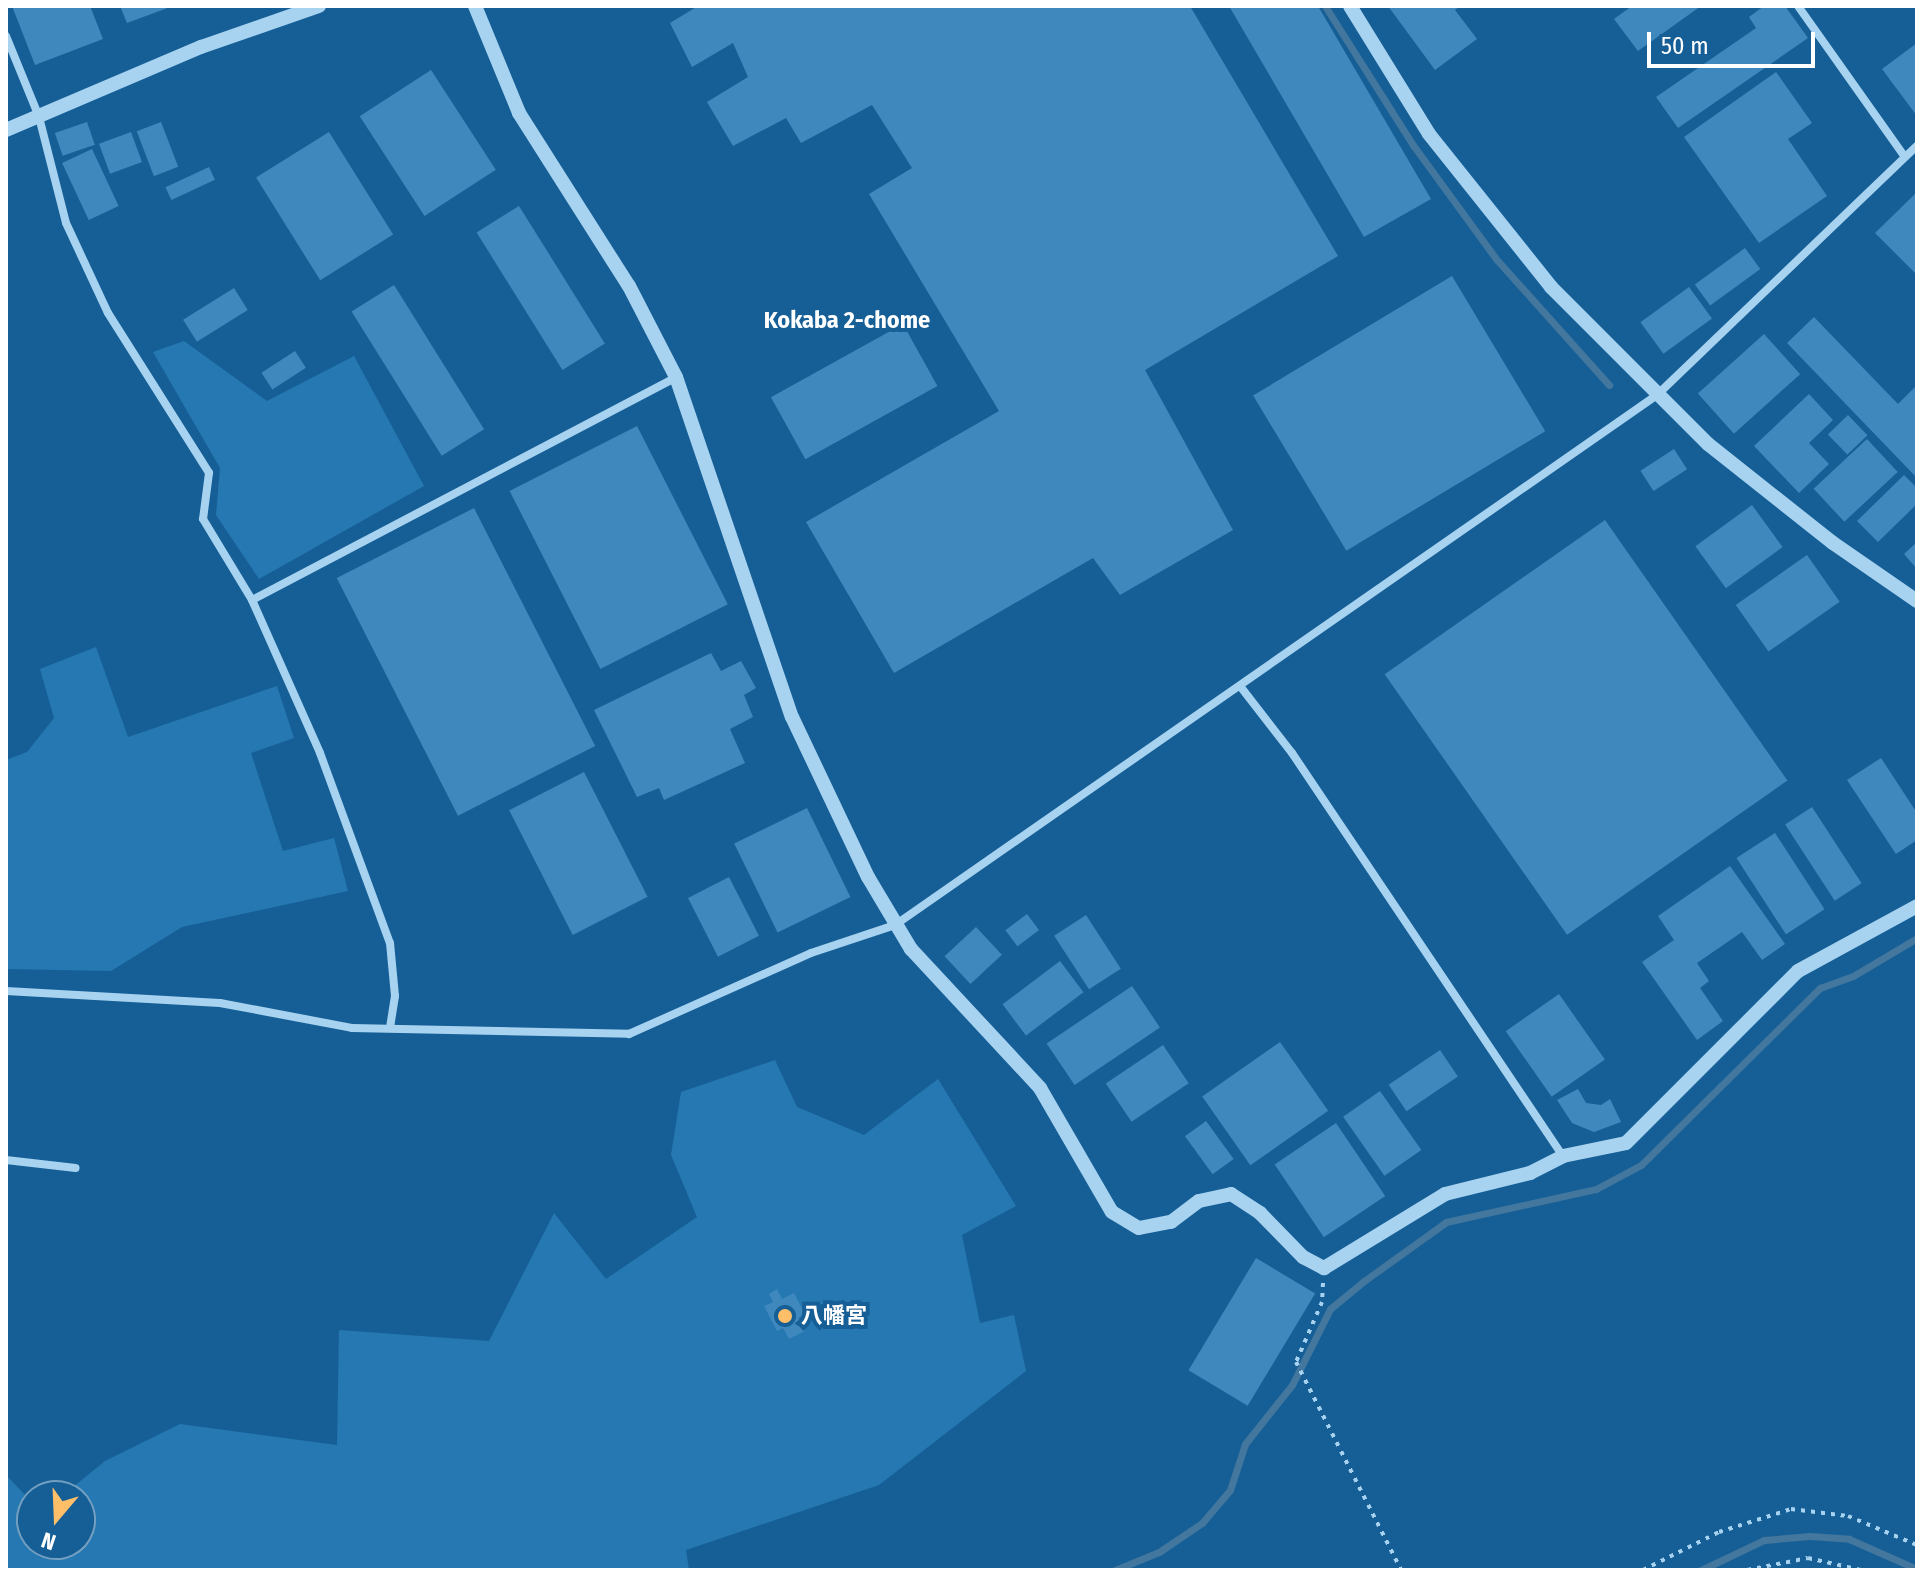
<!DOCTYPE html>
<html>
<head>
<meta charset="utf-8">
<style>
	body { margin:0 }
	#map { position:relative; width:1923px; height:1576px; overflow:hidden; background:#165f96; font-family:"Fira Sans Condensed","Noto Sans JP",sans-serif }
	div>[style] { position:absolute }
	.green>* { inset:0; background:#2578b2 }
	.stream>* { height:7px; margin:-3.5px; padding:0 3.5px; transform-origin:3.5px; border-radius:3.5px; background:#43779e }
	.building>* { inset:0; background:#3e88bd; transform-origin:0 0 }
	.path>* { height:4px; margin-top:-2px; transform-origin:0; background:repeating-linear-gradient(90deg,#a7d3f1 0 4px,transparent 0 10px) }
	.minor>* { height:8px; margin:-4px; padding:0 4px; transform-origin:4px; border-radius:4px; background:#a7d3f1 }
	.tertiary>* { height:14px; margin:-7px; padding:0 7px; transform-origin:7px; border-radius:7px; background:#a7d3f1 }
	.dots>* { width:22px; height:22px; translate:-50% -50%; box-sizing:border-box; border:4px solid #165f96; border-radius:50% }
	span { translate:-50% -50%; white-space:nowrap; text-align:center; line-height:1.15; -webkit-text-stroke:8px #165f96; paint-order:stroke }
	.poi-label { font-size:22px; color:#fff; font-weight:700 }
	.left { translate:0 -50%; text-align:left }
	.neighbourhood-label { font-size:24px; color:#fff; font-weight:700 }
	.frame { position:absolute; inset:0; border:8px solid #fff; pointer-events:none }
	.north { position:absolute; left:16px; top:1480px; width:80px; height:80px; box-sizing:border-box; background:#165f96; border:2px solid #739fc0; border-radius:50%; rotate:199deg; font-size:22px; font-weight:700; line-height:32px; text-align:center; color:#fff }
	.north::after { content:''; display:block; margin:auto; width:28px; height:36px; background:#ffbf68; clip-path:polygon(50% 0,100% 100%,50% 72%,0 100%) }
	.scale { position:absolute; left:1647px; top:32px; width:168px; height:36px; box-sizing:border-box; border:4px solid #fff; border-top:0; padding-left:10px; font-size:24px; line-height:28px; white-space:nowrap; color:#fff; -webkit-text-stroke:6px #165f96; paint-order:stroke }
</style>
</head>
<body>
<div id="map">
	<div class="green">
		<div style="clip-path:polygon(184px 341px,267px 401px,354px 356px,424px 486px,259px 579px,216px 515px,220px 468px,153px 352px)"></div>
		<div style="clip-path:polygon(96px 647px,128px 737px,277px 686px,294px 738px,251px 753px,283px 851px,334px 838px,348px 891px,182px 927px,111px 971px,6px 969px,6px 760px,27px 752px,54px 718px,40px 669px)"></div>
		<div style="clip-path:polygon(775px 1060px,797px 1107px,864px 1135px,938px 1079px,1016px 1206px,962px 1235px,980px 1323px,1014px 1315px,1026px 1371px,879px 1485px,686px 1550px,689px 1570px,6px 1570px,6px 1475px,32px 1502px,32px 1544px,80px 1544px,80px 1496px,62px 1496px,105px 1461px,180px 1424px,337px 1445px,339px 1330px,489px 1341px,554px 1213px,606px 1279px,697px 1217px,671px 1155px,681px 1092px)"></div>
	</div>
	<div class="stream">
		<div style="left:1325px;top:6px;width:165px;rotate:57.7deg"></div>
		<div style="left:1413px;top:145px;width:142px;rotate:53.9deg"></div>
		<div style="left:1497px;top:260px;width:168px;rotate:48.1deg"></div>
		<div style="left:1115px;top:1570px;width:48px;rotate:-22.2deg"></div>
		<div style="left:1159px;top:1552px;width:52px;rotate:-34deg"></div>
		<div style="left:1202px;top:1523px;width:43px;rotate:-49.7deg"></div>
		<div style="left:1230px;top:1490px;width:48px;rotate:-71.9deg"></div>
		<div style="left:1245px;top:1444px;width:75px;rotate:-51.5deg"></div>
		<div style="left:1292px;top:1385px;width:85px;rotate:-63.4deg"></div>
		<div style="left:1330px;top:1309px;width:44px;rotate:-39.5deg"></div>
		<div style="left:1364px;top:1281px;width:101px;rotate:-35.7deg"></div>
		<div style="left:1446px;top:1222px;width:154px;rotate:-12.4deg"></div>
		<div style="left:1596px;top:1189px;width:51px;rotate:-28.1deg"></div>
		<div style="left:1641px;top:1165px;width:252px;rotate:-44.7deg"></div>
		<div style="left:1820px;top:988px;width:35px;rotate:-20deg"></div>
		<div style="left:1853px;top:976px;width:74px;rotate:-30.7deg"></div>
		<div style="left:1701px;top:1570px;width:70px;rotate:-25.5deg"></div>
		<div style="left:1764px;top:1540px;width:46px;rotate:-5deg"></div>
		<div style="left:1810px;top:1536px;width:39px;rotate:4deg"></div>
		<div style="left:1849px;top:1539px;width:74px;rotate:23.8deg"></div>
	</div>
	<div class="building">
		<div style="clip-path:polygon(12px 6px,90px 6px,103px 39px,35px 65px)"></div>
		<div style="clip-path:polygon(120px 6px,173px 6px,127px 23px)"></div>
		<div style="clip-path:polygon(698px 6px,1190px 6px,1338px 256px,1145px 370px,1233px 530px,1120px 595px,1093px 558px,894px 673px,806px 522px,999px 411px,869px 194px,912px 168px,872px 105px,801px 143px,786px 118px,733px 146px,707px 102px,748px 77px,733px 43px,692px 67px,670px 23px)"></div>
		<div style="clip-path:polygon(1229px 6px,1318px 6px,1431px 199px,1364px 237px)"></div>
		<div style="clip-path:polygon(1388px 6px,1460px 6px,1455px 10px,1477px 39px,1435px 70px)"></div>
		<div style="clip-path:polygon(1632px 6px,1701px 6px,1638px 51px,1614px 19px)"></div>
		<div style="clip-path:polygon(1764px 6px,1785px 6px,1808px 38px,1678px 128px,1656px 97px,1756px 28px,1749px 17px)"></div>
		<div style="clip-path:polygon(1917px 43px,1917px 116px,1882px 69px)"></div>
		<div style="left:431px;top:70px;width:119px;height:85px;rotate:57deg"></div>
		<div style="clip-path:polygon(1776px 72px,1812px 123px,1788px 139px,1827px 196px,1759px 243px,1684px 137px)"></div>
		<div style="left:87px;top:122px;width:24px;height:34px;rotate:71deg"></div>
		<div style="left:161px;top:122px;width:48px;height:26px;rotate:69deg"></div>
		<div style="left:131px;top:132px;width:32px;height:34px;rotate:70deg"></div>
		<div style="left:329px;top:132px;width:121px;height:86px;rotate:58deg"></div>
		<div style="left:92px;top:149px;width:63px;height:33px;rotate:65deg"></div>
		<div style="left:209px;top:167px;width:14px;height:48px;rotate:65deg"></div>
		<div style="clip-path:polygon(1917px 192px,1917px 275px,1875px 233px)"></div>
		<div style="left:519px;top:206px;width:162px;height:50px;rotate:58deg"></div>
		<div style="left:1745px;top:248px;width:26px;height:62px;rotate:54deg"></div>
		<div style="left:1452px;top:276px;width:181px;height:232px;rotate:59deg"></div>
		<div style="left:394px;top:285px;width:170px;height:50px;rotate:58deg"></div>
		<div style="left:1689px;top:287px;width:39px;height:60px;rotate:54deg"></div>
		<div style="left:234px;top:288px;width:26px;height:60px;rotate:58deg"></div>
		<div style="clip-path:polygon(1814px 317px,1898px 404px,1917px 385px,1917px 478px,1787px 343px)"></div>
		<div style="left:903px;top:324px;width:71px;height:151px;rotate:61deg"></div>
		<div style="left:1764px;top:334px;width:54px;height:89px;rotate:48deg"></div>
		<div style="left:295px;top:351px;width:20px;height:40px;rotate:57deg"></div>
		<div style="clip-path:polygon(1809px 394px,1833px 420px,1809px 443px,1829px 464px,1799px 493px,1754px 446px)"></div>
		<div style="left:1848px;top:415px;width:28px;height:28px;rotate:46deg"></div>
		<div style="left:637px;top:426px;width:200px;height:143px;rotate:63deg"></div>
		<div style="left:1867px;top:439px;width:45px;height:73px;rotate:47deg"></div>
		<div style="left:1674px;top:449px;width:24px;height:40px;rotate:57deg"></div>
		<div style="clip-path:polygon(1904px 475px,1917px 488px,1917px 504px,1878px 542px,1857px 521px)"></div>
		<div style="left:1752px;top:505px;width:52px;height:70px;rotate:54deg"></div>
		<div style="left:474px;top:508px;width:267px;height:154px;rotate:63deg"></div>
		<div style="left:1605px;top:520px;width:318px;height:269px;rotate:55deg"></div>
		<div style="clip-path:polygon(1917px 542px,1917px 569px,1904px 554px)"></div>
		<div style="left:1807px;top:555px;width:57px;height:87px;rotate:55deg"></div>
		<div style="clip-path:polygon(711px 653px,721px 671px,741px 661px,756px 688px,744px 695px,753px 717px,730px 729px,745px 763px,664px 800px,659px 788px,637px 797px,594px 710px)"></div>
		<div style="clip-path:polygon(1881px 758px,1917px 813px,1917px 840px,1896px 854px,1847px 780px)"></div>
		<div style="left:584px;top:772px;width:140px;height:84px;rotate:63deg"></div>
		<div style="left:1812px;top:807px;width:91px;height:32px;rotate:57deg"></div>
		<div style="left:807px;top:808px;width:99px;height:81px;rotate:64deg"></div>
		<div style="left:1775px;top:833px;width:91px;height:46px;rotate:57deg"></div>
		<div style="clip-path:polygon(1730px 866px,1785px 944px,1762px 960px,1742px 932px,1697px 963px,1709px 981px,1700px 988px,1723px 1021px,1697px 1040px,1642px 962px,1674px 940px,1658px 916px)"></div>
		<div style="left:729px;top:877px;width:66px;height:46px;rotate:63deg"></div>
		<div style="left:1027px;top:914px;width:20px;height:27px;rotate:53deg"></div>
		<div style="left:1086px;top:915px;width:64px;height:38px;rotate:57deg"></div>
		<div style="left:976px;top:927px;width:38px;height:43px;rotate:47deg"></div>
		<div style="left:1060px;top:961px;width:39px;height:72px;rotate:53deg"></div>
		<div style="left:1132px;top:986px;width:50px;height:103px;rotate:56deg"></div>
		<div style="left:1559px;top:994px;width:80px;height:65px;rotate:55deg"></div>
		<div style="left:1280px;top:1042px;width:84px;height:95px;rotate:55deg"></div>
		<div style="left:1163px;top:1045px;width:46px;height:69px;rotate:56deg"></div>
		<div style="left:1440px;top:1050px;width:32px;height:62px;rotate:56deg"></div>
		<div style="clip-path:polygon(1578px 1089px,1586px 1103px,1601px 1105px,1610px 1099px,1621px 1122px,1594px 1132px,1572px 1123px,1557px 1100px)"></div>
		<div style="left:1380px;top:1091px;width:72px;height:45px;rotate:55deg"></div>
		<div style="left:1206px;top:1121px;width:47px;height:26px;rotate:54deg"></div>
		<div style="left:1336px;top:1123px;width:88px;height:74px;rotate:56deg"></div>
		<div style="left:1256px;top:1258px;width:69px;height:131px;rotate:31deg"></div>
		<div style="clip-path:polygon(777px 1289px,782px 1299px,794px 1293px,805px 1314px,798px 1318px,805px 1331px,789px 1339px,783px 1328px,777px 1331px,764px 1306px,773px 1302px,769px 1294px)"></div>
	</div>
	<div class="path">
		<div style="left:1323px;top:1283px;width:19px;rotate:93deg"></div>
		<div style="left:1322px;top:1302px;width:65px;rotate:113.4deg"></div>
		<div style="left:1296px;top:1362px;width:233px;rotate:63.2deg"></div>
		<div style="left:1643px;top:1570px;width:85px;rotate:-26.6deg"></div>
		<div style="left:1719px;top:1532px;width:76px;rotate:-17.7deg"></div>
		<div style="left:1791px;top:1509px;width:57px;rotate:7deg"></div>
		<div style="left:1848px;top:1516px;width:75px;rotate:22.8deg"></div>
		<div style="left:1747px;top:1570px;width:62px;rotate:-11.1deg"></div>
		<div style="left:1808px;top:1558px;width:54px;rotate:12.8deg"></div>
	</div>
	<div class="minor">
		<div style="left:1798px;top:6px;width:185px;rotate:54.7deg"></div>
		<div style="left:6px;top:36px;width:87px;rotate:67.8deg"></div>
		<div style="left:39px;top:117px;width:109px;rotate:75.7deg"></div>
		<div style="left:66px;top:223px;width:99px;rotate:65deg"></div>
		<div style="left:108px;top:313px;width:189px;rotate:57.7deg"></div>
		<div style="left:209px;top:473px;width:46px;rotate:97.4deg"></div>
		<div style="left:203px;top:519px;width:95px;rotate:58.8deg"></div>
		<div style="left:252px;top:600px;width:167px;rotate:66deg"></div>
		<div style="left:320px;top:753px;width:202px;rotate:69.8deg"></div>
		<div style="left:390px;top:943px;width:53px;rotate:84.6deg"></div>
		<div style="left:395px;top:996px;width:32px;rotate:99deg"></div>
		<div style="left:252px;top:600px;width:479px;rotate:-27.7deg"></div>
		<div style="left:1240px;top:686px;width:85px;rotate:52.2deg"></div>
		<div style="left:1292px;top:753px;width:486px;rotate:56.1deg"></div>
		<div style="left:6px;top:991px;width:214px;rotate:3.2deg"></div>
		<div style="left:220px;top:1003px;width:134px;rotate:10.7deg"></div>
		<div style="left:352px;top:1028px;width:277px;rotate:1.2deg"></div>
		<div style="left:629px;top:1034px;width:199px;rotate:-24deg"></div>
		<div style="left:811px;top:953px;width:89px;rotate:-18.4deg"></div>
		<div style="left:895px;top:925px;width:928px;rotate:-34.82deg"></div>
		<div style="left:1657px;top:395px;width:360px;rotate:-43.8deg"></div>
		<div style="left:6px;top:1160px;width:70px;rotate:6.5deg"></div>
	</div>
	<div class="tertiary">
		<div style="left:475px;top:6px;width:116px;rotate:67.6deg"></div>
		<div style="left:519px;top:113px;width:205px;rotate:57.6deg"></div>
		<div style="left:629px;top:286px;width:102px;rotate:62.7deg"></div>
		<div style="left:676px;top:377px;width:359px;rotate:71.2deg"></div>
		<div style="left:792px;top:717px;width:177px;rotate:64.6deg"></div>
		<div style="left:868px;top:877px;width:84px;rotate:59.2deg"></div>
		<div style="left:911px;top:949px;width:190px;rotate:47.1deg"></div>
		<div style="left:1040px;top:1088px;width:143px;rotate:59.9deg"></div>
		<div style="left:1112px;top:1212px;width:31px;rotate:31deg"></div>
		<div style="left:1139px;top:1228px;width:33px;rotate:-11deg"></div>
		<div style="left:1171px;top:1222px;width:35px;rotate:-37deg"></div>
		<div style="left:1199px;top:1201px;width:33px;rotate:-12deg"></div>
		<div style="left:1231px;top:1194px;width:35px;rotate:33deg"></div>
		<div style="left:1260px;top:1213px;width:62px;rotate:45.7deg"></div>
		<div style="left:1303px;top:1257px;width:24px;rotate:28deg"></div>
		<div style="left:1324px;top:1268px;width:142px;rotate:-31.4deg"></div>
		<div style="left:1445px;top:1194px;width:88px;rotate:-13.9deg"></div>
		<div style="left:1530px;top:1173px;width:37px;rotate:-27deg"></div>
		<div style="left:1563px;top:1156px;width:64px;rotate:-11.7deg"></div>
		<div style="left:1626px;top:1143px;width:243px;rotate:-45deg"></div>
		<div style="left:1798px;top:971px;width:136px;rotate:-28.6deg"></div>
		<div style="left:1350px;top:6px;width:150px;rotate:58.3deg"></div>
		<div style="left:1429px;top:134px;width:196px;rotate:51.4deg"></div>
		<div style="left:1551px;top:287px;width:222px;rotate:45deg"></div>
		<div style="left:1708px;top:444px;width:159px;rotate:38.4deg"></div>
		<div style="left:1833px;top:543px;width:102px;rotate:34.6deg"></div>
		<div style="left:6px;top:130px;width:212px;rotate:-23.1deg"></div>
		<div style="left:201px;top:47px;width:125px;rotate:-19.2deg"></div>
	</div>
	<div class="dots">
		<div style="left:785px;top:1316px;background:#ffbf68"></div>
	</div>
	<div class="poi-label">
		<span class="left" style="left:801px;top:1316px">八幡宮</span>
	</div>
	<div class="neighbourhood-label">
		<span style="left:847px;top:321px">Kokaba 2-chome</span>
	</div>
	<div class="frame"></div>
	<div class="north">N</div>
	<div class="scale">50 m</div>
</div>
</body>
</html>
